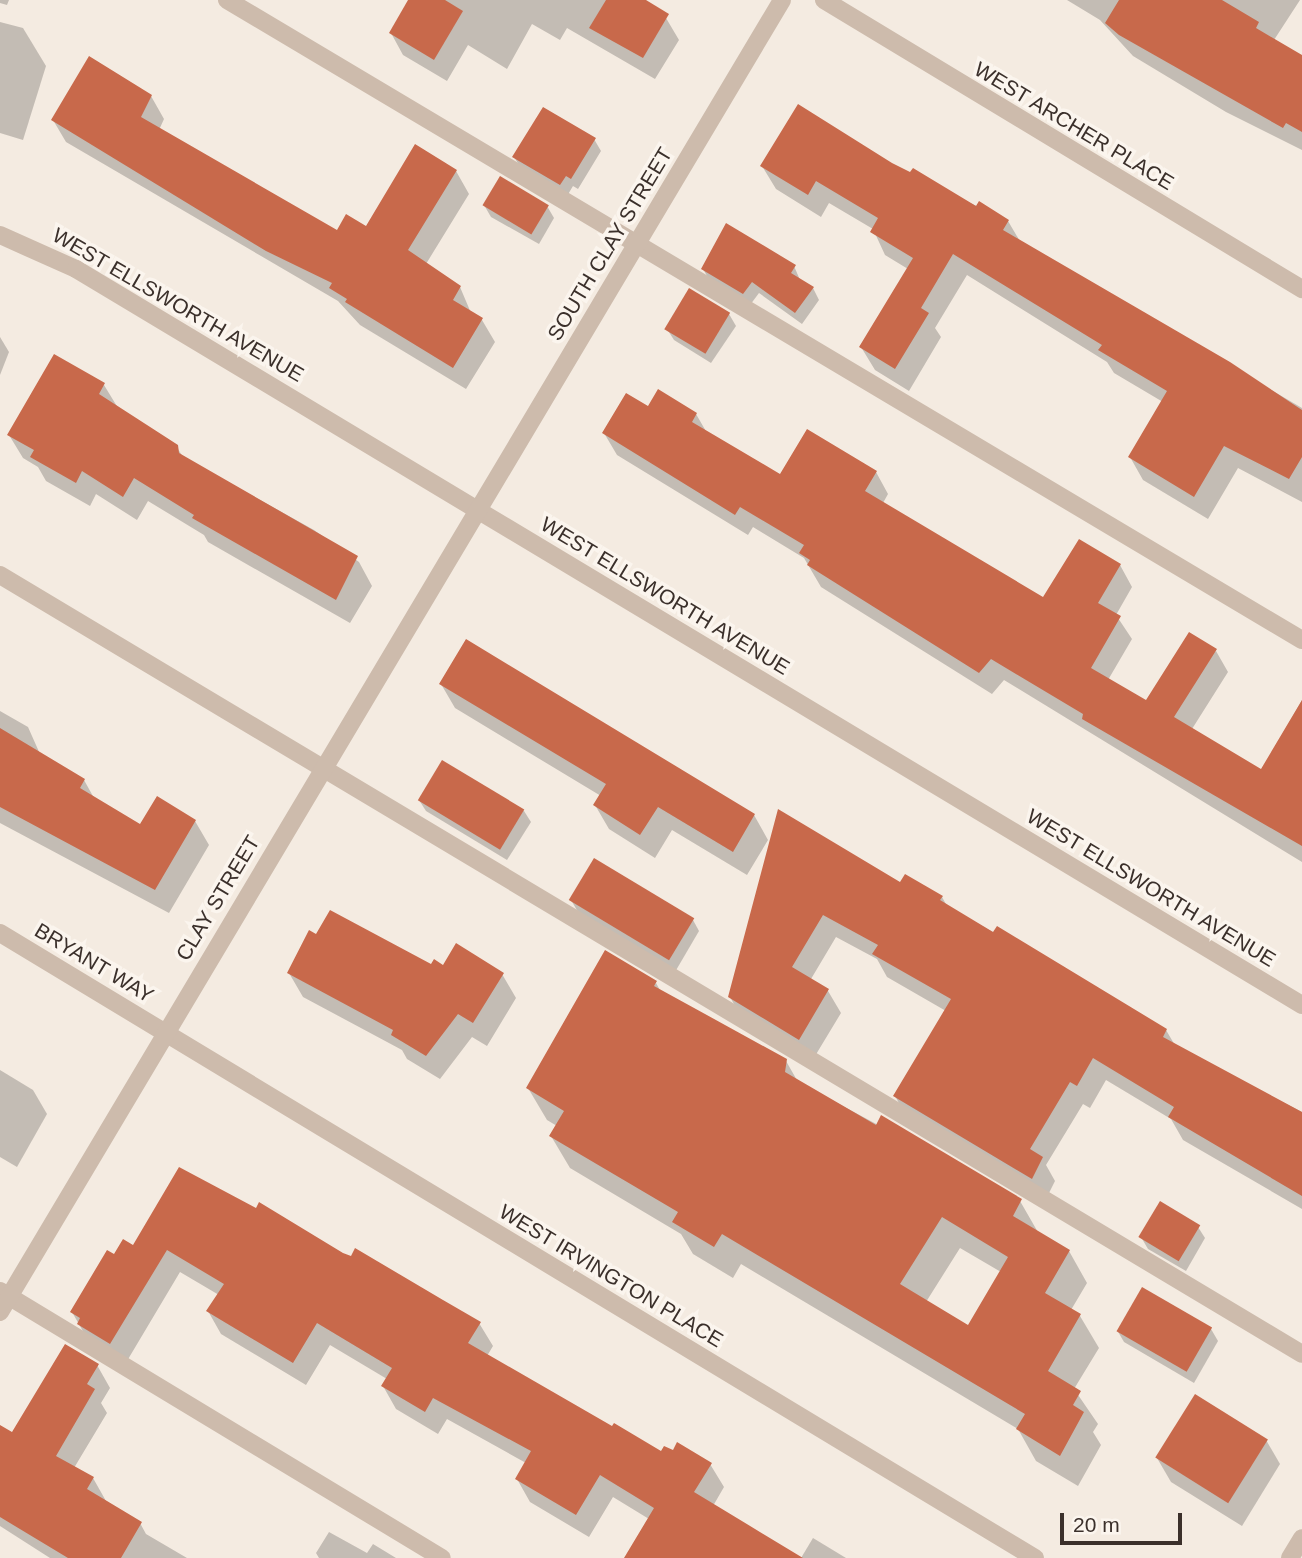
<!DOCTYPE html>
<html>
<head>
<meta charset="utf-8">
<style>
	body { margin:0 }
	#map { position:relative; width:1302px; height:1558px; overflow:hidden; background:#f4ebe1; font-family:Arial,sans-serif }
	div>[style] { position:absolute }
	.shadow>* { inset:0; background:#0003 }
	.building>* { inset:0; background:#c8694b; transform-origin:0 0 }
	.service>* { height:18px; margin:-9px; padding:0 9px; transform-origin:9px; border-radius:9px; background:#cdbbac }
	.minor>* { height:18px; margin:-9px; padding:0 9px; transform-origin:9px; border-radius:9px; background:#cdbbac }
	span { translate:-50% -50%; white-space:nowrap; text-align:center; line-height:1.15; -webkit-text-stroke:7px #fbf5ee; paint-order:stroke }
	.street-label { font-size:21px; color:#3b302b }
	.scale { position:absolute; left:1060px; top:1513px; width:122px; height:32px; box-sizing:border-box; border:4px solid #3b302b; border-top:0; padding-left:9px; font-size:21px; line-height:24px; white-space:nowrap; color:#3b302b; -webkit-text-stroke:5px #fbf5ee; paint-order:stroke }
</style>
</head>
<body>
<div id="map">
	<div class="shadow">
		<div style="clip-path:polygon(0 0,9px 0,7px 5px,0 3px)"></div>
		<div style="clip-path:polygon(409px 0,636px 0,666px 18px,679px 40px,655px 79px,567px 28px,560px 40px,532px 24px,507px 69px,468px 45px,447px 81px,403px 55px,391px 33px)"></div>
		<div style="clip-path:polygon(1067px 0,1300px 0,1274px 40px,1302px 56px,1302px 150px,1226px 112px,1133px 56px,1100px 20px)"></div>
		<div style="clip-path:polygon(0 22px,23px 28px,46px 66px,23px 140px,0 133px)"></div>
		<div style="clip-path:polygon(151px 96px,164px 119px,159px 130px,337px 232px,367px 228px,456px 171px,469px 194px,426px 264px,460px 287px,471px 313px,482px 320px,495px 342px,466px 389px,360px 325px,338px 301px,66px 142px,53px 120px)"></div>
		<div style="clip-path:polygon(594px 139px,601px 151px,578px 189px,573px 186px,567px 196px,521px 168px,514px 157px)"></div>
		<div style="clip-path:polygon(891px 165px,1008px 221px,1021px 243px,1302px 408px,1302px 502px,1238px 468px,1208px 519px,1143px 480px,1130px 457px,1163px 402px,1114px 373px,1107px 362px,967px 275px,935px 328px,941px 337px,909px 391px,875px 370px,861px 347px,908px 269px,885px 255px,873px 229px,829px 203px,821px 217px,776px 189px,762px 166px)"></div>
		<div style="clip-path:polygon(484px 205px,547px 206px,554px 218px,539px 244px,491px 217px)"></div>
		<div style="clip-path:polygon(794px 266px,800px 280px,813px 288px,819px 300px,802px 324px,759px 293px,750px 305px,710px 281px,703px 269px)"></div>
		<div style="clip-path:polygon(690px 291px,729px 314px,736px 326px,711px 363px,674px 340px,667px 329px)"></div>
		<div style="clip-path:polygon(0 337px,9px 352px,0 375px)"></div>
		<div style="clip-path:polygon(104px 385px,118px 408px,176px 446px,183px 457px,314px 530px,359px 562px,372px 586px,350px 623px,208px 542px,204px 535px,148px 501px,137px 520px,96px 494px,90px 506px,46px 481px,38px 467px,23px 458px,9px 435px)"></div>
		<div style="clip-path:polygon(648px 409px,696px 414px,707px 433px,781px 476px,876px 472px,888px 494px,883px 503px,1044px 599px,1120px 565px,1132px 587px,1116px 615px,1132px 639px,1108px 680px,1147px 703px,1216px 651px,1228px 672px,1192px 729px,1261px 771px,1302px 700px,1302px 862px,1004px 680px,992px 694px,821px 587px,804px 558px,753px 527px,748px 535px,617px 455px,604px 433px)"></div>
		<div style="clip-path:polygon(441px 684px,754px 815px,768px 840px,747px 875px,672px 830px,655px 858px,609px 829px,595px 805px,601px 796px,455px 708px)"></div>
		<div style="clip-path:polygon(0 711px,28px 727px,40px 754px,84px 780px,94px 798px,141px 826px,195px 821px,209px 845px,169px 913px,0 823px)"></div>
		<div style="clip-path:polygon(442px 762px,524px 811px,531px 822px,507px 860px,426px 811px,419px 800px)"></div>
		<div style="clip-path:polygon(779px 812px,901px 884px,942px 897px,947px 906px,1166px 1030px,1176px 1047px,1302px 1112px,1302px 1209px,1183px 1140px,1171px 1119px,1106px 1080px,1090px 1108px,1083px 1104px,1046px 1165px,1055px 1181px,1045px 1201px,908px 1119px,895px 1096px,946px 1011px,887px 977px,877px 959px,836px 937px,811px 979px,828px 991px,841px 1013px,812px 1061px,743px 1020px,730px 997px)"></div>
		<div style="clip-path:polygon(571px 900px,693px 920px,699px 931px,675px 972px,578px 912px)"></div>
		<div style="clip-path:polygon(431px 966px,502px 974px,516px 998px,487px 1046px,472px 1037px,440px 1079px,407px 1059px,402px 1050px,303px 997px,289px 973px)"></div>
		<div style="clip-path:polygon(evenodd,656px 983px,661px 992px,786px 1061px,798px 1082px,1020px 1201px,1039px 1234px,1069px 1251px,1087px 1283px,1071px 1310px,1080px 1316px,1099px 1348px,1074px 1389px,1098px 1424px,1093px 1432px,1101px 1445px,1078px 1486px,1036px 1461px,1018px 1429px,741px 1264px,733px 1278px,693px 1254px,681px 1234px,570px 1168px,551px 1136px,557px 1126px,547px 1120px,528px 1088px,656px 983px,960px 1248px,1001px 1272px,969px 1328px,926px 1302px,960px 1248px)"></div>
		<div style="clip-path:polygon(0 1070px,33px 1090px,47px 1114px,17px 1167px,0 1157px)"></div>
		<div style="clip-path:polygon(1198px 1227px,1205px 1238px,1186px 1271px,1148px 1249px,1141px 1237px)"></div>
		<div style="clip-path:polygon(133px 1248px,342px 1255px,479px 1323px,493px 1346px,487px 1356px,612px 1429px,662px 1454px,710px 1464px,724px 1487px,713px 1506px,800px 1558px,626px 1558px,649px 1519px,613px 1497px,589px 1537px,530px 1502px,517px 1479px,526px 1463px,447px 1419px,438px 1434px,396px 1409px,383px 1386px,387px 1379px,330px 1345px,306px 1385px,221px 1334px,208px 1311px,219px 1295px,180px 1272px,124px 1366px,92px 1347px,72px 1312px,115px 1256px)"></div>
		<div style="clip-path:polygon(1211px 1329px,1218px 1341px,1194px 1383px,1124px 1342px,1117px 1330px)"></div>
		<div style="clip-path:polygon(97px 1365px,110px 1388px,101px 1403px,107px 1413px,74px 1468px,93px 1478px,106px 1501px,140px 1523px,146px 1534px,187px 1558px,50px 1558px,0 1526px,0 1439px,12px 1434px)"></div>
		<div style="clip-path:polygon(1266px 1440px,1280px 1464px,1242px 1526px,1171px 1482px,1157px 1458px)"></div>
		<div style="clip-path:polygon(329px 1532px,367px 1553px,373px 1544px,396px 1558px,319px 1558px,316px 1553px)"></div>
		<div style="clip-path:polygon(813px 1538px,846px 1558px,801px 1558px)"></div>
	</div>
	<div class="building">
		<div style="clip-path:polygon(408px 0,445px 0,463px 11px,434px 60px,389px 33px)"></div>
		<div style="clip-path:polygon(606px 0,646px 0,669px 14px,643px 58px,589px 28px)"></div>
		<div style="clip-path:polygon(1119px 0,1222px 0,1259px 22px,1256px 28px,1302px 55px,1302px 132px,1286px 123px,1283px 128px,1119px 35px,1105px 23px)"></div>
		<div style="clip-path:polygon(89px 56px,152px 95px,141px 117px,337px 230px,346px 214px,366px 226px,415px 144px,457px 170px,408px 250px,461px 286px,453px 300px,483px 318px,453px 368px,345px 302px,347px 299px,329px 288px,332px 283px,266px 251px,51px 120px)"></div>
		<div style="clip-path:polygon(798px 104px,892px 163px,910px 172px,913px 168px,976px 206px,979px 201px,1009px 220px,1003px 230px,1230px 362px,1302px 410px,1302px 457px,1289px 479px,1224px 446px,1194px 497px,1128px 457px,1167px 391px,1098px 350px,1102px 345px,953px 254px,921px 308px,929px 313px,895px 369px,859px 347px,913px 258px,870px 232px,878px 218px,816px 181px,808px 195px,760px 166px)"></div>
		<div style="clip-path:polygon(543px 107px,596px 138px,571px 179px,566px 176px,560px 185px,512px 157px)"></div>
		<div style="left:500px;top:176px;width:57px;height:34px;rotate:31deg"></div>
		<div style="clip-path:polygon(726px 223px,796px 265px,791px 273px,814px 287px,795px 313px,752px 282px,743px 294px,701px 269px)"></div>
		<div style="left:689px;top:288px;width:48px;height:48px;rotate:31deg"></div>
		<div style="clip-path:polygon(54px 354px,105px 383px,99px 394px,178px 445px,179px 453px,358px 556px,336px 600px,192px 518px,194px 515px,134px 478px,123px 497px,82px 471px,76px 483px,30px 457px,34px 450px,7px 435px)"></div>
		<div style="clip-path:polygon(658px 389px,697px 413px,692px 422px,780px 474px,807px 429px,877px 471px,865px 491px,1043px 597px,1079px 539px,1121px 564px,1098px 603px,1121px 616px,1091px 668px,1146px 700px,1189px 632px,1217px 649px,1174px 717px,1261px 769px,1302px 700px,1302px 846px,1082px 719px,1083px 714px,991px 659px,979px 673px,807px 565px,810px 560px,799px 553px,804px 545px,740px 507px,735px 515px,602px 433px,626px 393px,648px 406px)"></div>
		<div style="clip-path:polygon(466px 639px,755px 814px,733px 852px,658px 807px,640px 835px,593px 805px,606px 784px,439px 684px)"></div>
		<div style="clip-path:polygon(0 728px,85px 779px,80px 788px,140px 824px,157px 796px,196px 820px,155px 890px,0 807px)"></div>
		<div style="left:442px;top:760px;width:96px;height:47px;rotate:31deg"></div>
		<div style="clip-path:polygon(778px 809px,900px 882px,905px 874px,943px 896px,940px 900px,993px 932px,997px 926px,1167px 1029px,1163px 1037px,1302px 1112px,1302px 1196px,1168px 1117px,1174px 1107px,1093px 1058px,1077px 1086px,1070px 1082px,1030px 1149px,1043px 1157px,1032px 1179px,893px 1096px,951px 999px,872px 954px,878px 945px,823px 915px,792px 967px,829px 989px,799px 1040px,728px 997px)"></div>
		<div style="left:594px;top:858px;width:117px;height:49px;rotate:31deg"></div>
		<div style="clip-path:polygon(330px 910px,431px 964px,434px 959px,443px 965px,456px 943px,504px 973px,473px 1023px,458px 1014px,426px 1056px,391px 1035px,393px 1030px,287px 973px,309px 930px,316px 934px)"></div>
		<div style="clip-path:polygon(evenodd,605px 950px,657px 981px,654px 986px,787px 1059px,785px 1072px,876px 1125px,881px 1115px,1022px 1199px,1013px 1216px,1070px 1250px,1045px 1293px,1081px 1314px,1048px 1371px,1081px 1391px,1073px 1405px,1084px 1412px,1060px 1456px,1016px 1429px,1025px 1414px,722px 1234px,714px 1247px,672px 1222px,678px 1212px,549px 1136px,564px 1111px,526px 1088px,605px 950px,942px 1217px,1008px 1257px,968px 1325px,900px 1284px,942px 1217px)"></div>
		<div style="clip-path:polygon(179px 1167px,256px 1208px,259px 1202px,343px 1253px,351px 1256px,355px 1248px,443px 1300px,481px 1322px,468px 1343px,612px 1426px,614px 1423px,661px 1451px,664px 1446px,673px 1450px,677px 1442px,712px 1463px,694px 1492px,803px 1558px,624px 1558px,654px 1508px,600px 1475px,576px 1515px,515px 1479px,531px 1451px,433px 1398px,425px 1412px,381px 1386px,392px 1368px,317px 1323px,293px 1363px,206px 1311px,224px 1284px,167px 1250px,110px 1344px,77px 1324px,80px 1318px,70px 1312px,107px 1250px,114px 1254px,123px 1239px,133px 1245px)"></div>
		<div style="left:1160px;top:1201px;width:47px;height:42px;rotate:31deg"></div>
		<div style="left:1142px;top:1287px;width:81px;height:51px;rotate:30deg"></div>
		<div style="clip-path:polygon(65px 1344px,99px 1364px,87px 1384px,95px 1389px,56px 1456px,94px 1477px,87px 1489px,142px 1522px,121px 1558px,68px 1558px,0 1517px,0 1425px,12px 1432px)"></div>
		<div style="left:1195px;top:1394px;width:86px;height:75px;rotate:32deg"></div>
	</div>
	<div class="service">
		<div style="left:227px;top:0;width:1251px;rotate:30.77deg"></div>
		<div style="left:0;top:575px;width:1517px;rotate:30.89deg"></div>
		<div style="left:0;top:1291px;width:516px;rotate:31.14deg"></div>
	</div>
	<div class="minor">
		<div style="left:824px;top:0;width:559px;rotate:31.16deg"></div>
		<div style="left:0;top:235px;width:83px;rotate:24.1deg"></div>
		<div style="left:76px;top:269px;width:1430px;rotate:30.98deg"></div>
		<div style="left:0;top:933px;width:1209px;rotate:31.13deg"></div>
		<div style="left:0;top:1312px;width:1527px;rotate:-59.2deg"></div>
		<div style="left:1290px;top:1558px;width:23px;rotate:-59deg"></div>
	</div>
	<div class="street-label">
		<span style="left:1074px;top:126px;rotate:31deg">WEST ARCHER PLACE</span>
		<span style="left:610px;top:244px;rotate:-59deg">SOUTH CLAY STREET</span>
		<span style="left:178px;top:305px;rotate:30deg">WEST ELLSWORTH AVENUE</span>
		<span style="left:665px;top:596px;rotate:31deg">WEST ELLSWORTH AVENUE</span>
		<span style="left:1151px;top:888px;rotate:31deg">WEST ELLSWORTH AVENUE</span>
		<span style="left:218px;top:898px;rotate:-59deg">CLAY STREET</span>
		<span style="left:94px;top:963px;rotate:31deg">BRYANT WAY</span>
		<span style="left:611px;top:1276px;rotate:31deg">WEST IRVINGTON PLACE</span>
	</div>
	<div class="scale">20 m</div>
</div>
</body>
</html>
